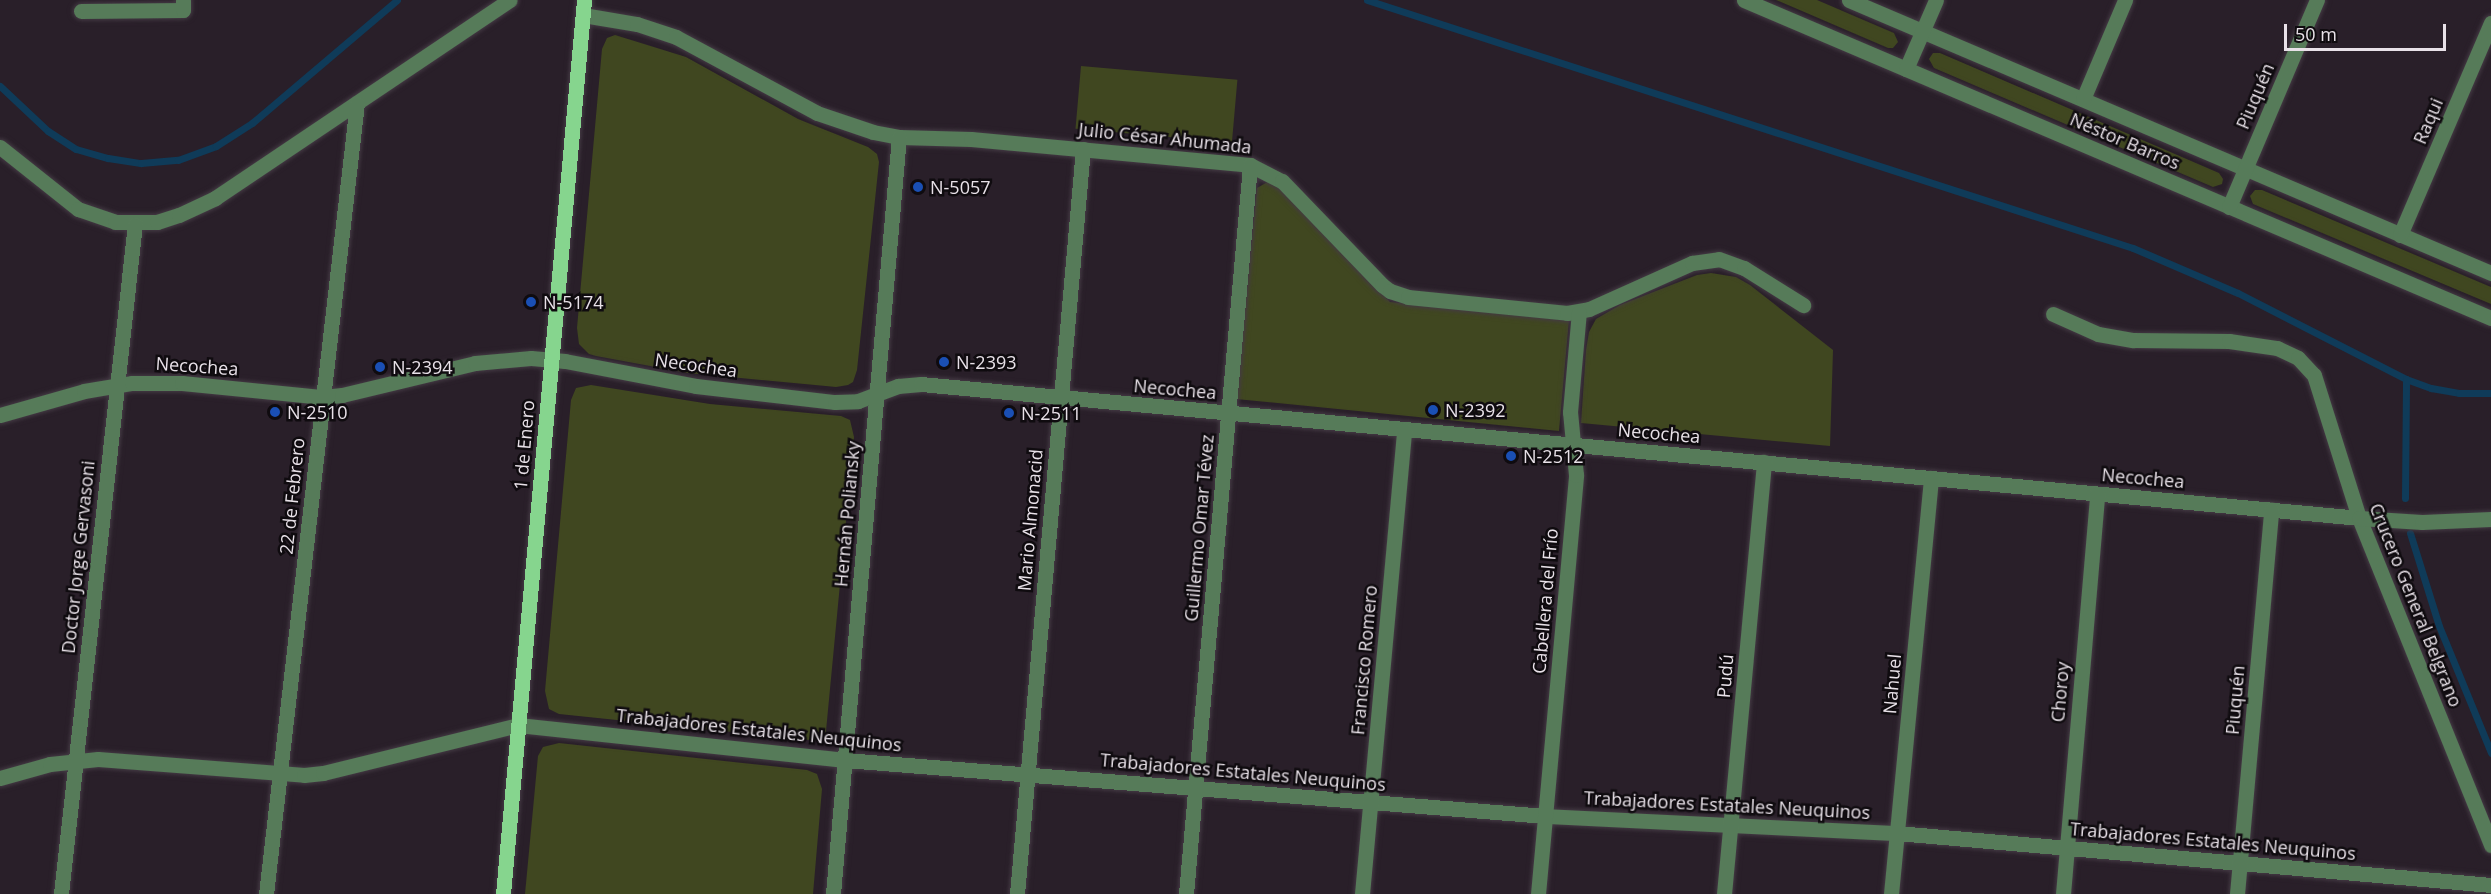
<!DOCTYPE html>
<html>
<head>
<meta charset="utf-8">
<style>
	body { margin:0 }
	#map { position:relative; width:2491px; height:894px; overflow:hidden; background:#291f29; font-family:"Open Sans",sans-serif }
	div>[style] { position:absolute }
	.green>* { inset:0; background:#404720; transform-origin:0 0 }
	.stream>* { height:7px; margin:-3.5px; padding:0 3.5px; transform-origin:3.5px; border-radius:3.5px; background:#0f3b59 }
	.roads { filter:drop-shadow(0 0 2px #443a44) drop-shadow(0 0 2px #443a44) }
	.minor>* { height:15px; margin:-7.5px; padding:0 7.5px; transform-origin:7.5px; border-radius:7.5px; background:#567b59 }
	.major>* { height:15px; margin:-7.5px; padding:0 7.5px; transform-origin:7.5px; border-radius:7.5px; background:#86d58e }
	.dots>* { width:16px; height:16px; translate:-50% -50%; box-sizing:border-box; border:3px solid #0f0b0f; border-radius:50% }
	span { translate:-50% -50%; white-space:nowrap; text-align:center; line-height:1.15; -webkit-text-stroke:5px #0f0b0f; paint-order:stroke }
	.street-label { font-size:18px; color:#e8e1e8 }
	.poi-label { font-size:18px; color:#e8e1e8 }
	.left { translate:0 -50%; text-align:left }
	.scale { position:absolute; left:2284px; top:24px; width:162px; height:27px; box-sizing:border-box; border:3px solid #e8e1e8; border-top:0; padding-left:8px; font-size:18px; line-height:21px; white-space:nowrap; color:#e8e1e8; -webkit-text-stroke:4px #0f0b0f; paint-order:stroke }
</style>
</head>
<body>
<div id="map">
	<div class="green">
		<div style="clip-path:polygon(1776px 0,1817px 0,1894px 33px,1898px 42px,1893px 48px,1888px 48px)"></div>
		<div style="clip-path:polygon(615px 35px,686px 57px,798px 119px,868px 147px,877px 154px,879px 162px,857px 370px,853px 382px,848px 385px,836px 387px,688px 373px,596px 356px,589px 354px,579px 344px,577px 328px,602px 49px,607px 38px)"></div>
		<div style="clip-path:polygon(1933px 53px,1940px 53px,2219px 173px,2223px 179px,2222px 184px,2213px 187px,1934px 68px,1929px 59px)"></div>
		<div style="left:1081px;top:66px;width:157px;height:63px;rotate:5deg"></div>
		<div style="clip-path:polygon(1271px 180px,1390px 302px,1569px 320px,1559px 431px,1236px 399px,1257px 188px)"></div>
		<div style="clip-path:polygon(2255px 190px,2262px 190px,2491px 287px,2491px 304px,2253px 204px,2250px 196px)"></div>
		<div style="clip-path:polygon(1711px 273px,1736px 277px,1750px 285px,1833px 350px,1830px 446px,1581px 423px,1586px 350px,1589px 332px,1596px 319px,1620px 305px,1697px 275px)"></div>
		<div style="clip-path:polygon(591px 385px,710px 404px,841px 416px,850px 420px,854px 437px,826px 731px,820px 741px,559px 714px,549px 709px,545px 691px,571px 400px,576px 388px)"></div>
		<div style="clip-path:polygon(559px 743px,807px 770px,817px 774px,822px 789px,813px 894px,525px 894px,538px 756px,543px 747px)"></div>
	</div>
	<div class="stream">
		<div style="left:1367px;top:0;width:805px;rotate:17.94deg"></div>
		<div style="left:2133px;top:248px;width:114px;rotate:23.2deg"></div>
		<div style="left:2238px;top:293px;width:189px;rotate:27.1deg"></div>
		<div style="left:2406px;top:379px;width:27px;rotate:20deg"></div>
		<div style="left:2431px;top:388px;width:28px;rotate:10deg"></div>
		<div style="left:2459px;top:393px;width:32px"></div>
		<div style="left:0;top:86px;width:66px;rotate:43.2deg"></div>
		<div style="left:48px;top:131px;width:33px;rotate:33deg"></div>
		<div style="left:76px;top:149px;width:33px;rotate:16deg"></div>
		<div style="left:108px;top:158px;width:33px;rotate:9deg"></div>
		<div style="left:141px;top:163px;width:37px;rotate:-5deg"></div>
		<div style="left:178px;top:160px;width:40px;rotate:-20.2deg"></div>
		<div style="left:216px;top:146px;width:43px;rotate:-32.6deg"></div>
		<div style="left:252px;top:123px;width:190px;rotate:-40.3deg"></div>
		<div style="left:2405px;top:498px;width:119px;rotate:-89.5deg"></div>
		<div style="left:2410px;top:533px;width:97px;rotate:72.7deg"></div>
		<div style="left:2439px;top:626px;width:137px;rotate:67.7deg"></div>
	</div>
	<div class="roads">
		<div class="minor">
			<div style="left:1744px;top:0;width:812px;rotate:23.06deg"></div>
			<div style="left:1849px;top:0;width:698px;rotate:23.04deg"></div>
			<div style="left:81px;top:11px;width:102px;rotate:-0.6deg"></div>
			<div style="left:183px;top:10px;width:10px;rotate:-90deg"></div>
			<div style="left:583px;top:15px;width:55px;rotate:9.5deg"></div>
			<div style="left:637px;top:24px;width:41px;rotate:18.4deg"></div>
			<div style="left:676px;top:37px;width:160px;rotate:28.3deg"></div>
			<div style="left:817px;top:113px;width:59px;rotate:18.7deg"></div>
			<div style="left:873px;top:132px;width:26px;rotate:11deg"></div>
			<div style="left:899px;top:137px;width:72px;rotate:1.6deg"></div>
			<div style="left:971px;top:139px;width:280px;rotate:5.3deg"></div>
			<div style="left:1250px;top:165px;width:36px;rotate:27deg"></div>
			<div style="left:1282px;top:181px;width:144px;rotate:46.1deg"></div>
			<div style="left:1382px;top:285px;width:10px;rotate:37deg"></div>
			<div style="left:1390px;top:291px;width:19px;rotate:18deg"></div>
			<div style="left:1408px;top:297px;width:160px;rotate:5.7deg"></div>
			<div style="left:1567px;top:313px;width:22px;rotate:-10deg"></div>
			<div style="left:1589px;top:309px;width:113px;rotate:-24.1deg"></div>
			<div style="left:1692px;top:263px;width:27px;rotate:-8deg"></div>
			<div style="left:1719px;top:259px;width:27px;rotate:20deg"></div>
			<div style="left:1744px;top:268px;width:70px;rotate:32.1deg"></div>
			<div style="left:1906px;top:69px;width:75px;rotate:-66.5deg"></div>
			<div style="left:2083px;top:99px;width:108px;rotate:-67deg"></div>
			<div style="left:0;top:147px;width:100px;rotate:38.5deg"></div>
			<div style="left:78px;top:209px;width:39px;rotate:19deg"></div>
			<div style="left:115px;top:222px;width:42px"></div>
			<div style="left:157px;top:222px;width:23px;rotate:-18deg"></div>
			<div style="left:179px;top:215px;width:40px;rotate:-25deg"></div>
			<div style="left:215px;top:198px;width:355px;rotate:-33.9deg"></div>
			<div style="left:2229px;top:207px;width:225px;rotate:-67deg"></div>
			<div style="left:2400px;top:235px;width:231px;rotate:-66.8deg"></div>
			<div style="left:2053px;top:314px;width:49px;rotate:24deg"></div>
			<div style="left:2098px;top:334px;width:36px;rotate:10deg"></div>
			<div style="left:2133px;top:340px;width:96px;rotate:0.6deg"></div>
			<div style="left:2229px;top:341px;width:49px;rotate:8.3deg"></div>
			<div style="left:2277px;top:348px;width:23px;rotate:25deg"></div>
			<div style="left:2298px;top:358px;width:23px;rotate:47deg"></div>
			<div style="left:2314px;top:375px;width:150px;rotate:72.5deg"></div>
			<div style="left:2359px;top:518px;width:353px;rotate:68deg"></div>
			<div style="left:0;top:415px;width:87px;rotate:-15.9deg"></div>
			<div style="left:84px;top:391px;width:49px;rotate:-9.5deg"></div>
			<div style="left:132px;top:383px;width:50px"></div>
			<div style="left:182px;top:383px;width:142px;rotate:5.7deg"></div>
			<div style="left:323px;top:397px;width:19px;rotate:-6deg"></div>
			<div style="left:342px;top:395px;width:137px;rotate:-13.5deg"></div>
			<div style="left:475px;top:363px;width:56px;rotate:-5.1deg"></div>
			<div style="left:531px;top:358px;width:34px;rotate:5deg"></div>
			<div style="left:565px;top:361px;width:133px;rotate:10.8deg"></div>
			<div style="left:696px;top:386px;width:140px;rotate:6.6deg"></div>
			<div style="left:835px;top:402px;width:23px;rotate:-2deg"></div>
			<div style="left:858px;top:401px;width:43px;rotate:-20.6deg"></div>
			<div style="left:898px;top:386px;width:23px;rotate:-5deg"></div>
			<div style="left:921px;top:384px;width:1444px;rotate:5.32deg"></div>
			<div style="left:2359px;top:518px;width:63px;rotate:3.6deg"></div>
			<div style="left:2422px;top:522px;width:69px;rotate:-2.5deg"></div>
			<div style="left:0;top:778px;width:52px;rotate:-15.6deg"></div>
			<div style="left:50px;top:764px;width:48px;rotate:-5.9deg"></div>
			<div style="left:98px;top:759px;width:207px;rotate:4.4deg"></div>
			<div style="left:304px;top:775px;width:19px;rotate:-6deg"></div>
			<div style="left:323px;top:773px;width:201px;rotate:-13.8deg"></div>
			<div style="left:518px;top:725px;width:329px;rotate:6.1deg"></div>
			<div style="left:845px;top:760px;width:702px;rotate:4.57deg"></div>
			<div style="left:1545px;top:816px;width:352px;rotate:2.8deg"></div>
			<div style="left:1897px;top:833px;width:596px;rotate:5deg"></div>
			<div style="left:61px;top:894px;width:674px;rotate:-83.7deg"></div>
			<div style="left:266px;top:894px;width:796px;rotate:-83.44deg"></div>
			<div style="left:833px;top:894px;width:760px;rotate:-85.02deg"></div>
			<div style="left:1017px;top:894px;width:748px;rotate:-84.94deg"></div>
			<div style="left:1186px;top:894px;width:732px;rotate:-84.98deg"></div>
			<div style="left:1362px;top:894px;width:466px;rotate:-84.8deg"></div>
			<div style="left:1538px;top:894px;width:421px;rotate:-84.8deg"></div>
			<div style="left:1576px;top:475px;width:63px;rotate:-95.4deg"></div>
			<div style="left:1570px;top:412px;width:100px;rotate:-84.9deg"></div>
			<div style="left:1724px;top:894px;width:434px;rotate:-84.7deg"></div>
			<div style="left:1891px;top:894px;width:418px;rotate:-84.5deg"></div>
			<div style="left:2063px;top:894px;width:401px;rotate:-85.1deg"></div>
			<div style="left:2237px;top:894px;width:386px;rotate:-84.9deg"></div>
		</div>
		<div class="major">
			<div style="left:503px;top:894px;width:898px;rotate:-84.82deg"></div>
		</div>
	</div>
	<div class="dots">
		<div style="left:918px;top:187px;background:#1a4fb4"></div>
		<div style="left:531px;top:302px;background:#1a4fb4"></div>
		<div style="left:944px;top:362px;background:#1a4fb4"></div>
		<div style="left:380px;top:367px;background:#1a4fb4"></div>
		<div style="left:1433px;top:410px;background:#1a4fb4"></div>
		<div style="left:275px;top:412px;background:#1a4fb4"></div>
		<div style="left:1009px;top:413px;background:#1a4fb4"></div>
		<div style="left:1511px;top:456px;background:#1a4fb4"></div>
	</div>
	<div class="street-label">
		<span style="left:2255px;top:96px;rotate:-67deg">Piuquén</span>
		<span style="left:2428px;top:121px;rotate:-67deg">Raqui</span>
		<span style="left:1165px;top:138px;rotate:6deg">Julio César Ahumada</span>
		<span style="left:2125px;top:141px;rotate:23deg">Néstor Barros</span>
		<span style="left:696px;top:365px;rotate:8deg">Necochea</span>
		<span style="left:197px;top:366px;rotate:4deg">Necochea</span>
		<span style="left:1175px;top:389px;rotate:5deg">Necochea</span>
		<span style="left:1659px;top:433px;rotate:5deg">Necochea</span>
		<span style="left:524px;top:445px;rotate:-85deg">1 de Enero</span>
		<span style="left:2143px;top:478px;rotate:5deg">Necochea</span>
		<span style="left:292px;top:496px;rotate:-84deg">22 de Febrero</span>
		<span style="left:847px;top:514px;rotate:-85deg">Hernán Poliansky</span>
		<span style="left:1030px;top:520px;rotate:-85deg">Mario Almonacid</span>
		<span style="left:1199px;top:528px;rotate:-85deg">Guillermo Omar Tévez</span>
		<span style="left:78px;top:557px;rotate:-84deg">Doctor Jorge Gervasoni</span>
		<span style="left:1545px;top:601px;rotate:-85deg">Cabellera del Frío</span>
		<span style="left:2416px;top:605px;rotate:68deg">Crucero General Belgrano</span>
		<span style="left:1364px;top:660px;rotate:-85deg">Francisco Romero</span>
		<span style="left:1725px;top:676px;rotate:-85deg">Pudú</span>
		<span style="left:1892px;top:684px;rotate:-85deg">Nahuel</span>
		<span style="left:2060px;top:692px;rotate:-85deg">Choroy</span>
		<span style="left:2235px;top:700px;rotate:-85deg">Piuquén</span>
		<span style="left:759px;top:730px;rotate:6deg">Trabajadores Estatales Neuquinos</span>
		<span style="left:1243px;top:772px;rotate:5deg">Trabajadores Estatales Neuquinos</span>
		<span style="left:1727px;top:805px;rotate:3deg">Trabajadores Estatales Neuquinos</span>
		<span style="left:2213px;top:841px;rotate:5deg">Trabajadores Estatales Neuquinos</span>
	</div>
	<div class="poi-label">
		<span class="left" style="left:930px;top:187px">N-5057</span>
		<span class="left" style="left:543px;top:302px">N-5174</span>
		<span class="left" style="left:956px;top:362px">N-2393</span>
		<span class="left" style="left:392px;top:367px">N-2394</span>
		<span class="left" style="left:1445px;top:410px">N-2392</span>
		<span class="left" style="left:287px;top:412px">N-2510</span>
		<span class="left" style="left:1021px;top:413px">N-2511</span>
		<span class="left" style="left:1523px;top:456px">N-2512</span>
	</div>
	<div class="scale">50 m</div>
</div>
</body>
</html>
